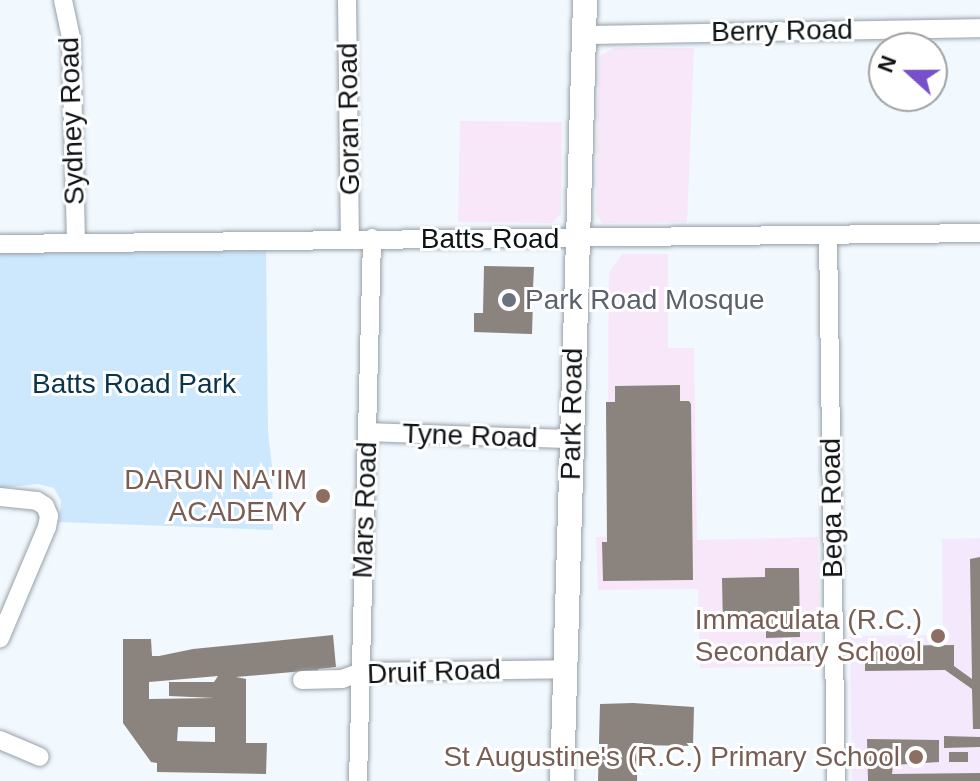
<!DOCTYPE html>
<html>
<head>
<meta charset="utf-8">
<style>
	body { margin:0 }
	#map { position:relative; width:980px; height:781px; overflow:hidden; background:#f1f8fe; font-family:Arial,sans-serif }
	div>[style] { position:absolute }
	.commercial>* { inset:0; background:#f8e7f9 }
	.education>* { inset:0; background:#f4e8fc }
	.green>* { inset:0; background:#cde7fc }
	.building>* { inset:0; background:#8b837d; transform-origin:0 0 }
	.roads { filter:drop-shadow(0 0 2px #98a0a7) drop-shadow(0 0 2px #98a0a7) }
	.minor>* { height:18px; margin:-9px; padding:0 9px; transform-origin:9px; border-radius:9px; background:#fff }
	.tertiary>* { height:24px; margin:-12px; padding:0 12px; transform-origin:12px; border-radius:12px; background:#fff }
	.dots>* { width:22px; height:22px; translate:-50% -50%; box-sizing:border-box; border:4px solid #fff; border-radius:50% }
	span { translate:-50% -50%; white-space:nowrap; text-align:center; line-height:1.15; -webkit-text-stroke:6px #fff; paint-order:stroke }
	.street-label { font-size:28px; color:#101316 }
	.worship-label { font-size:28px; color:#5b616d }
	.left { translate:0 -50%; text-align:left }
	.park-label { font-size:28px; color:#08344e }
	.education-label { font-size:28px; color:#785e54 }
	.right { translate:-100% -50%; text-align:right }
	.north { position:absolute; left:868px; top:32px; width:80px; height:80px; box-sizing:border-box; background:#fff; border:2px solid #9fa1a2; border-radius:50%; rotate:291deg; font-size:22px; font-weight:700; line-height:32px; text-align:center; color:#101316 }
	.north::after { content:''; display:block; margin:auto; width:28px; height:36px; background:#7651ca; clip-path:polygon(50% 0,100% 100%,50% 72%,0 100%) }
</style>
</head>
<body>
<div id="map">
	<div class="commercial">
		<div style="clip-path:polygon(615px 48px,694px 48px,687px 222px,602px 223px,596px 213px,599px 56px)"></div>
		<div style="clip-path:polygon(460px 121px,562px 122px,561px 214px,552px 223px,458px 222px)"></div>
		<div style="clip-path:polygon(622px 254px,668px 254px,668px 348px,694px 348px,697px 540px,818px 537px,820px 666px,700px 668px,698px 589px,598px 590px,596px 537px,607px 537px,609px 273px)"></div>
	</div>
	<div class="education">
		<div style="clip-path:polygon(980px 538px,980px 781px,852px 781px,850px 636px,943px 635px,942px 539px)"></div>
	</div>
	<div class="green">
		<div style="clip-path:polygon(266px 250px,268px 432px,272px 466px,273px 530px,59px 522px,61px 501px,54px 488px,38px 484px,0 488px,0 253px)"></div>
	</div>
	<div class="building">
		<div style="clip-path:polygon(484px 266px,534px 267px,533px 288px,538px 297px,533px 301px,532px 334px,474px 332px,474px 313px,483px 313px)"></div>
		<div style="clip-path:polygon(680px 385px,680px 401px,689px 401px,691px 404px,693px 580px,603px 581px,602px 542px,607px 542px,606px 402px,615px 402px,615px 386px)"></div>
		<div style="clip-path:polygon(980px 557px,980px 729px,973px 729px,972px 689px,945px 670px,865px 671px,865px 646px,954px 645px,954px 666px,972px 679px,970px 559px)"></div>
		<div style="clip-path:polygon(765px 568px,799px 568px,800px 637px,766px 638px,766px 628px,723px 629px,722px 578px,765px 577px)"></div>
		<div style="clip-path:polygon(evenodd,333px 635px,336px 667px,318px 669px,318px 673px,304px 674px,304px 671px,236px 677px,246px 679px,246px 743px,267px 743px,266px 774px,157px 772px,157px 763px,151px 762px,123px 723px,123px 639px,151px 639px,152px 656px,159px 656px,193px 649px,333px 635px,218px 676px,214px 682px,169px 682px,169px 696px,215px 698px,149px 699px,149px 682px,218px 676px,333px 635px,178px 727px,215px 727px,215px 742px,177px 741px,178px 727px)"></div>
		<div style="clip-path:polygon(633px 703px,694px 707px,693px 746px,638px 745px,637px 781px,598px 781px,600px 704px)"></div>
		<div style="clip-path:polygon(944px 736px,980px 737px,980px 747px,944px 748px)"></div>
		<div style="clip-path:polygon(867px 739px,939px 740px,939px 762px,893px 765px,892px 774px,980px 773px,980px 781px,868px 781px)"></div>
		<div style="left:949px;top:752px;width:19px;height:10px"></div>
	</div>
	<div class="roads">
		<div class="minor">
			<div style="left:63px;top:0;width:38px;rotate:78deg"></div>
			<div style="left:71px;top:37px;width:206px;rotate:88.6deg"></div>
			<div style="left:347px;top:0;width:239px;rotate:89.3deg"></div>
			<div style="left:584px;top:35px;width:396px;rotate:-1deg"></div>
			<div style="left:828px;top:235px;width:546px;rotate:89.16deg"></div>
			<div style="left:0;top:244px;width:980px;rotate:-0.64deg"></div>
			<div style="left:367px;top:432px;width:205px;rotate:2deg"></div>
			<div style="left:0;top:497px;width:37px;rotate:6deg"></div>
			<div style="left:37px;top:501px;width:9px;rotate:32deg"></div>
			<div style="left:45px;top:506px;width:11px;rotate:68deg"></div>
			<div style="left:49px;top:516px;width:11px;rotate:100deg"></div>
			<div style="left:47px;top:527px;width:121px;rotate:112.9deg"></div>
			<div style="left:302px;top:680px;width:40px;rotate:-1.4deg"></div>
			<div style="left:342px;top:679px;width:20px;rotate:-20deg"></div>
			<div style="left:361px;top:672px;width:205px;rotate:-0.8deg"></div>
			<div style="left:0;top:740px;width:43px;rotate:23deg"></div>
			<div style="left:358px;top:781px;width:543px;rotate:-88.52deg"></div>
		</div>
		<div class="tertiary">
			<div style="left:562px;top:781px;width:781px;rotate:-88.31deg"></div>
		</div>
	</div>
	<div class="dots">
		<div style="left:509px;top:300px;background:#6b7280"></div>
		<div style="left:323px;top:496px;background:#8d6e63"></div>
		<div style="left:938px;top:636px;background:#8d6e63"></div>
		<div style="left:916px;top:757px;background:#8d6e63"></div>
	</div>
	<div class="street-label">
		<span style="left:782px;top:31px;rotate:-1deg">Berry Road</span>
		<span style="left:349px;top:119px;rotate:-91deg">Goran Road</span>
		<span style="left:72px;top:121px;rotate:-92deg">Sydney Road</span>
		<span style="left:490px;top:239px">Batts Road</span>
		<span style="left:572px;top:414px;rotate:-89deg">Park Road</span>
		<span style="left:470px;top:436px;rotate:2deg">Tyne Road</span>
		<span style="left:832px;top:508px;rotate:-91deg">Bega Road</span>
		<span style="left:365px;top:510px;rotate:-88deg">Mars Road</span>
		<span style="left:434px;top:672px;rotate:-2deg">Druif Road</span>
	</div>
	<div class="worship-label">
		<span class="left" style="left:525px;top:300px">Park Road Mosque</span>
	</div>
	<div class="park-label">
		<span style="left:134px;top:384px">Batts Road Park</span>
	</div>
	<div class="education-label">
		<span class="right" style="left:307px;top:496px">DARUN NA'IM<br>ACADEMY</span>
		<span class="right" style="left:922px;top:636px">Immaculata (R.C.)<br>Secondary School</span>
		<span class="right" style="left:900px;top:757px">St Augustine's (R.C.) Primary School</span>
	</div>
	<div class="north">N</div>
</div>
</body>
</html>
